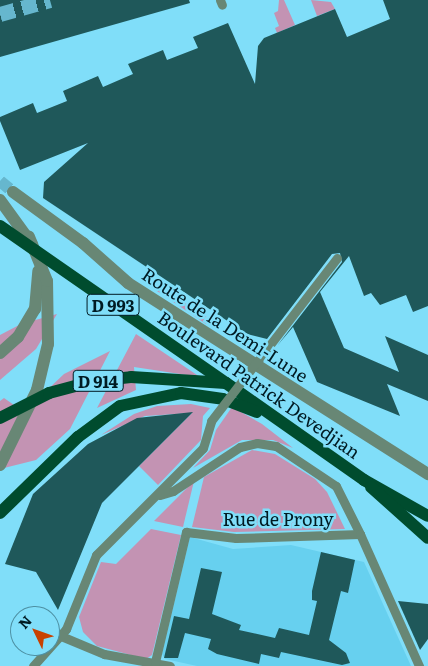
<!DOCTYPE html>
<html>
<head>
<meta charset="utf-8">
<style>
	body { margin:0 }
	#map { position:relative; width:428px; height:666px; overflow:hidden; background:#80def9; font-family:Literata,serif }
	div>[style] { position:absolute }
	.built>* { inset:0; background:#67d0ef }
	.green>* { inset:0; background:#c393b3; transform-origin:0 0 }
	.building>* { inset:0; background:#1f585a }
	.tertiary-tunnel>* { height:12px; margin-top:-6px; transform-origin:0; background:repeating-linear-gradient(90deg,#66b7ce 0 12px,transparent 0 18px) }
	.motorway-tunnel>* { height:15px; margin-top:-7.5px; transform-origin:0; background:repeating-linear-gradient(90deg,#66b7ce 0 15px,transparent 0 23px) }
	.pedestrian>* { height:9px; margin:-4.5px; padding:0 4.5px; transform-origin:4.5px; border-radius:4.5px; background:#688775 }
	.minor>* { height:12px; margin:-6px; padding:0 6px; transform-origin:6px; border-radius:6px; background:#688775 }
	.tertiary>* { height:12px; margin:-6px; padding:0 6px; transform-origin:6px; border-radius:6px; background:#688775 }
	.primary>* { height:12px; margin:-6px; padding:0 6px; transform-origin:6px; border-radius:6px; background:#004c2e }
	.pedestrian-bridge>* { height:9px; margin:-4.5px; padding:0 4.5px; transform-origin:4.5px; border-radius:4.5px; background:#688775 }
	.primary-bridge>* { height:12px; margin:-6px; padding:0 6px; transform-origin:6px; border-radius:6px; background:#004c2e }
	span { translate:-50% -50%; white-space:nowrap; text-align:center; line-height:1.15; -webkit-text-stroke:5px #80def9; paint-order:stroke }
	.shield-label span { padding:1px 4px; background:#80def9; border:1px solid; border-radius:4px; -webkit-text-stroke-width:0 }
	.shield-label { font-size:16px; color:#001b23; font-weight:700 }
	.street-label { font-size:18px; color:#001b23 }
	.north { position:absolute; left:10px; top:606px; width:50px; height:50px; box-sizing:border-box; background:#80def9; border:1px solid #4d90a3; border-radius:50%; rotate:312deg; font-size:14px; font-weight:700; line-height:20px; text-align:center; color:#001b23 }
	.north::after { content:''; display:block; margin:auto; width:18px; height:22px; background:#c84200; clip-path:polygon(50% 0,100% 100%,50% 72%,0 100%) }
</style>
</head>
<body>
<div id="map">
	<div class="built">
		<div style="clip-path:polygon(190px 537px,233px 549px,291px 545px,364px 562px,411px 666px,197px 666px,165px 659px,162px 654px)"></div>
	</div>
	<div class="green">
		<div style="clip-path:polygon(279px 0,284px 0,295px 25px,277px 33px,275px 28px,279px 26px,274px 13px,278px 11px)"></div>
		<div style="clip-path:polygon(311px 0,331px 2px,335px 9px,317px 16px)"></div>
		<div style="left:150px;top:279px;width:72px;height:6px;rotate:34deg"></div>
		<div style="clip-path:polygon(57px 314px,36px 349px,0 380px,0 335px,21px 324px)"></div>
		<div style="clip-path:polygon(136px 334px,200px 377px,134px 367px,136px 390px,97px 408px)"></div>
		<div style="clip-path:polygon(110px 351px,70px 429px,36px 460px,0 469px,0 401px,4px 398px,24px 412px,64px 374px)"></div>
		<div style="clip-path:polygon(191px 404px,210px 408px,203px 416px,201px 440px,158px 485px,139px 466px,192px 413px,145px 416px,101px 435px,134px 414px,157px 406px)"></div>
		<div style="clip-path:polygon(232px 407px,262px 424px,293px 448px,273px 440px,242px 440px,193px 468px,210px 450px,216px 430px)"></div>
		<div style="clip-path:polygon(252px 450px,275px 454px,315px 479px,327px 492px,345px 529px,234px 532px,192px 527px,204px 477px)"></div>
		<div style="clip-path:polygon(194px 481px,183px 527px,154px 521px)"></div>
		<div style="clip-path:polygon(151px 529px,181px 535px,152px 655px,146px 659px,97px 646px,83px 632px,79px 617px,101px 562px,116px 564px)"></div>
	</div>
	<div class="building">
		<div style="clip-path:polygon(0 0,189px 0,190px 3px,0 57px)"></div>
		<div style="clip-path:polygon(383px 0,428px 0,428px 306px,413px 312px,406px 295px,380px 305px,371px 293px,364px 296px,349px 256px,320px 292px,344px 348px,399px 372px,385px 336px,428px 355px,428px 401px,387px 384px,400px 416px,317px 382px,293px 327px,277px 346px,342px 262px,340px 253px,332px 254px,267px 339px,247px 334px,43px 198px,44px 182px,88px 143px,20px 170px,0 121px,0 117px,33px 103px,37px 113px,67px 101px,63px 91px,98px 76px,103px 87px,133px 74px,128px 64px,163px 50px,167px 60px,198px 48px,193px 37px,228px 23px,255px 84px,258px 46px,264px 38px,335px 9px,347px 37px,390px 19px)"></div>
		<div style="clip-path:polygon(193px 412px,102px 503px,58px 610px,36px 572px,5px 564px,33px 494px,88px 444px,137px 418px)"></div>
		<div style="clip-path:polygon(321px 552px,355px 560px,348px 593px,341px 591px,329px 640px,346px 653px,350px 663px,342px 665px,281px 652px,279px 658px,261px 654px,259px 664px,217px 654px,208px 649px,211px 639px,185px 633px,178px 658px,164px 658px,174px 616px,189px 619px,201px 568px,222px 572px,212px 614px,241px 625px,239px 630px,275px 638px,279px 628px,309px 635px,317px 601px,312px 600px,312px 591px)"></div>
		<div style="clip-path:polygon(398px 601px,428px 604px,428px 639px,420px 650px)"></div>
	</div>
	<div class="tertiary-tunnel">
		<div style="left:0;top:181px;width:17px;rotate:40deg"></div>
	</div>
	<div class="motorway-tunnel">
		<div style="left:0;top:14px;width:52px;rotate:-15.6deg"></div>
	</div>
	<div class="pedestrian">
		<div style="left:220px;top:0;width:5px;rotate:68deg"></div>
		<div style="left:160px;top:495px;width:14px;rotate:-17deg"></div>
		<div style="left:173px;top:491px;width:80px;rotate:-33.3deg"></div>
		<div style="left:240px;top:447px;width:17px;rotate:-13deg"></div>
		<div style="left:257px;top:443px;width:19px;rotate:9deg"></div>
		<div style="left:276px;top:446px;width:72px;rotate:33.7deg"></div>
		<div style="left:336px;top:486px;width:54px;rotate:63.4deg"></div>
		<div style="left:61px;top:636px;width:47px;rotate:22.7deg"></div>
		<div style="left:104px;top:654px;width:67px;rotate:10.3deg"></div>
		<div style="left:155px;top:662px;width:134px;rotate:-76.6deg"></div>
		<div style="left:186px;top:532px;width:50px;rotate:6.8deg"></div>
		<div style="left:236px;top:538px;width:124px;rotate:-1.8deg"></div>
		<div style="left:360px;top:534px;width:145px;rotate:65.9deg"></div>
		<div style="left:33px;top:666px;width:50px;rotate:-48.3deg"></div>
		<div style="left:66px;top:629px;width:80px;rotate:-67.9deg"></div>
		<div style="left:96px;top:555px;width:151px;rotate:-45deg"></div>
		<div style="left:203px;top:448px;width:28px;rotate:-73deg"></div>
	</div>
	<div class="minor">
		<div style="left:0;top:200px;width:54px;rotate:54deg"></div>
		<div style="left:0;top:353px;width:24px;rotate:-42deg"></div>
		<div style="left:18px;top:337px;width:33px;rotate:-59deg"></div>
		<div style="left:35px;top:309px;width:38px;rotate:-85deg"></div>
		<div style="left:0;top:465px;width:84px;rotate:-63.7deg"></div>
		<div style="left:37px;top:390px;width:47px;rotate:-76.6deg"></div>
		<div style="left:48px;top:344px;width:63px;rotate:-90.9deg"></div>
		<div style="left:47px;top:281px;width:48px;rotate:-112.2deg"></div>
	</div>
	<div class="tertiary">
		<div style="left:13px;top:192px;width:87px;rotate:36.1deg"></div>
		<div style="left:83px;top:243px;width:60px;rotate:41.6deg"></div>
		<div style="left:128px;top:283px;width:356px;rotate:32.5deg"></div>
	</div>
	<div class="primary">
		<div style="left:0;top:418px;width:55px;rotate:-27deg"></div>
		<div style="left:49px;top:393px;width:47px;rotate:-14.9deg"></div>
		<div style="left:94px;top:381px;width:37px;rotate:-6deg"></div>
		<div style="left:131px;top:377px;width:95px;rotate:3.6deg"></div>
		<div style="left:226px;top:383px;width:169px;rotate:35.1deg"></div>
		<div style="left:364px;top:480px;width:73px;rotate:29.4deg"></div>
		<div style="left:371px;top:487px;width:76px;rotate:41.8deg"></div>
		<div style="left:0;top:513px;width:109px;rotate:-44.3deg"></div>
		<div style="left:78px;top:437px;width:52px;rotate:-36.4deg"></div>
		<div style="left:120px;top:406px;width:62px;rotate:-12deg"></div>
		<div style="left:181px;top:393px;width:42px;rotate:8.1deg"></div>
		<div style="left:223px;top:399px;width:36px;rotate:21deg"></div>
	</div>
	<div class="pedestrian-bridge">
		<div style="left:211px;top:421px;width:206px;rotate:-52.3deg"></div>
	</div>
	<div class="primary-bridge">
		<div style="left:0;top:226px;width:275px;rotate:34.8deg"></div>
	</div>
	<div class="shield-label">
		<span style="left:113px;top:305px">D 993</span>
		<span style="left:98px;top:381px">D 914</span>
	</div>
	<div class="street-label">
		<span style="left:225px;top:325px;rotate:33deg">Route de la Demi-Lune</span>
		<span style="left:259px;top:385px;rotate:35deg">Boulevard Patrick Devedjian</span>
		<span style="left:278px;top:519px">Rue de Prony</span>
	</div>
	<div class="north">N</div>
</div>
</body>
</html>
